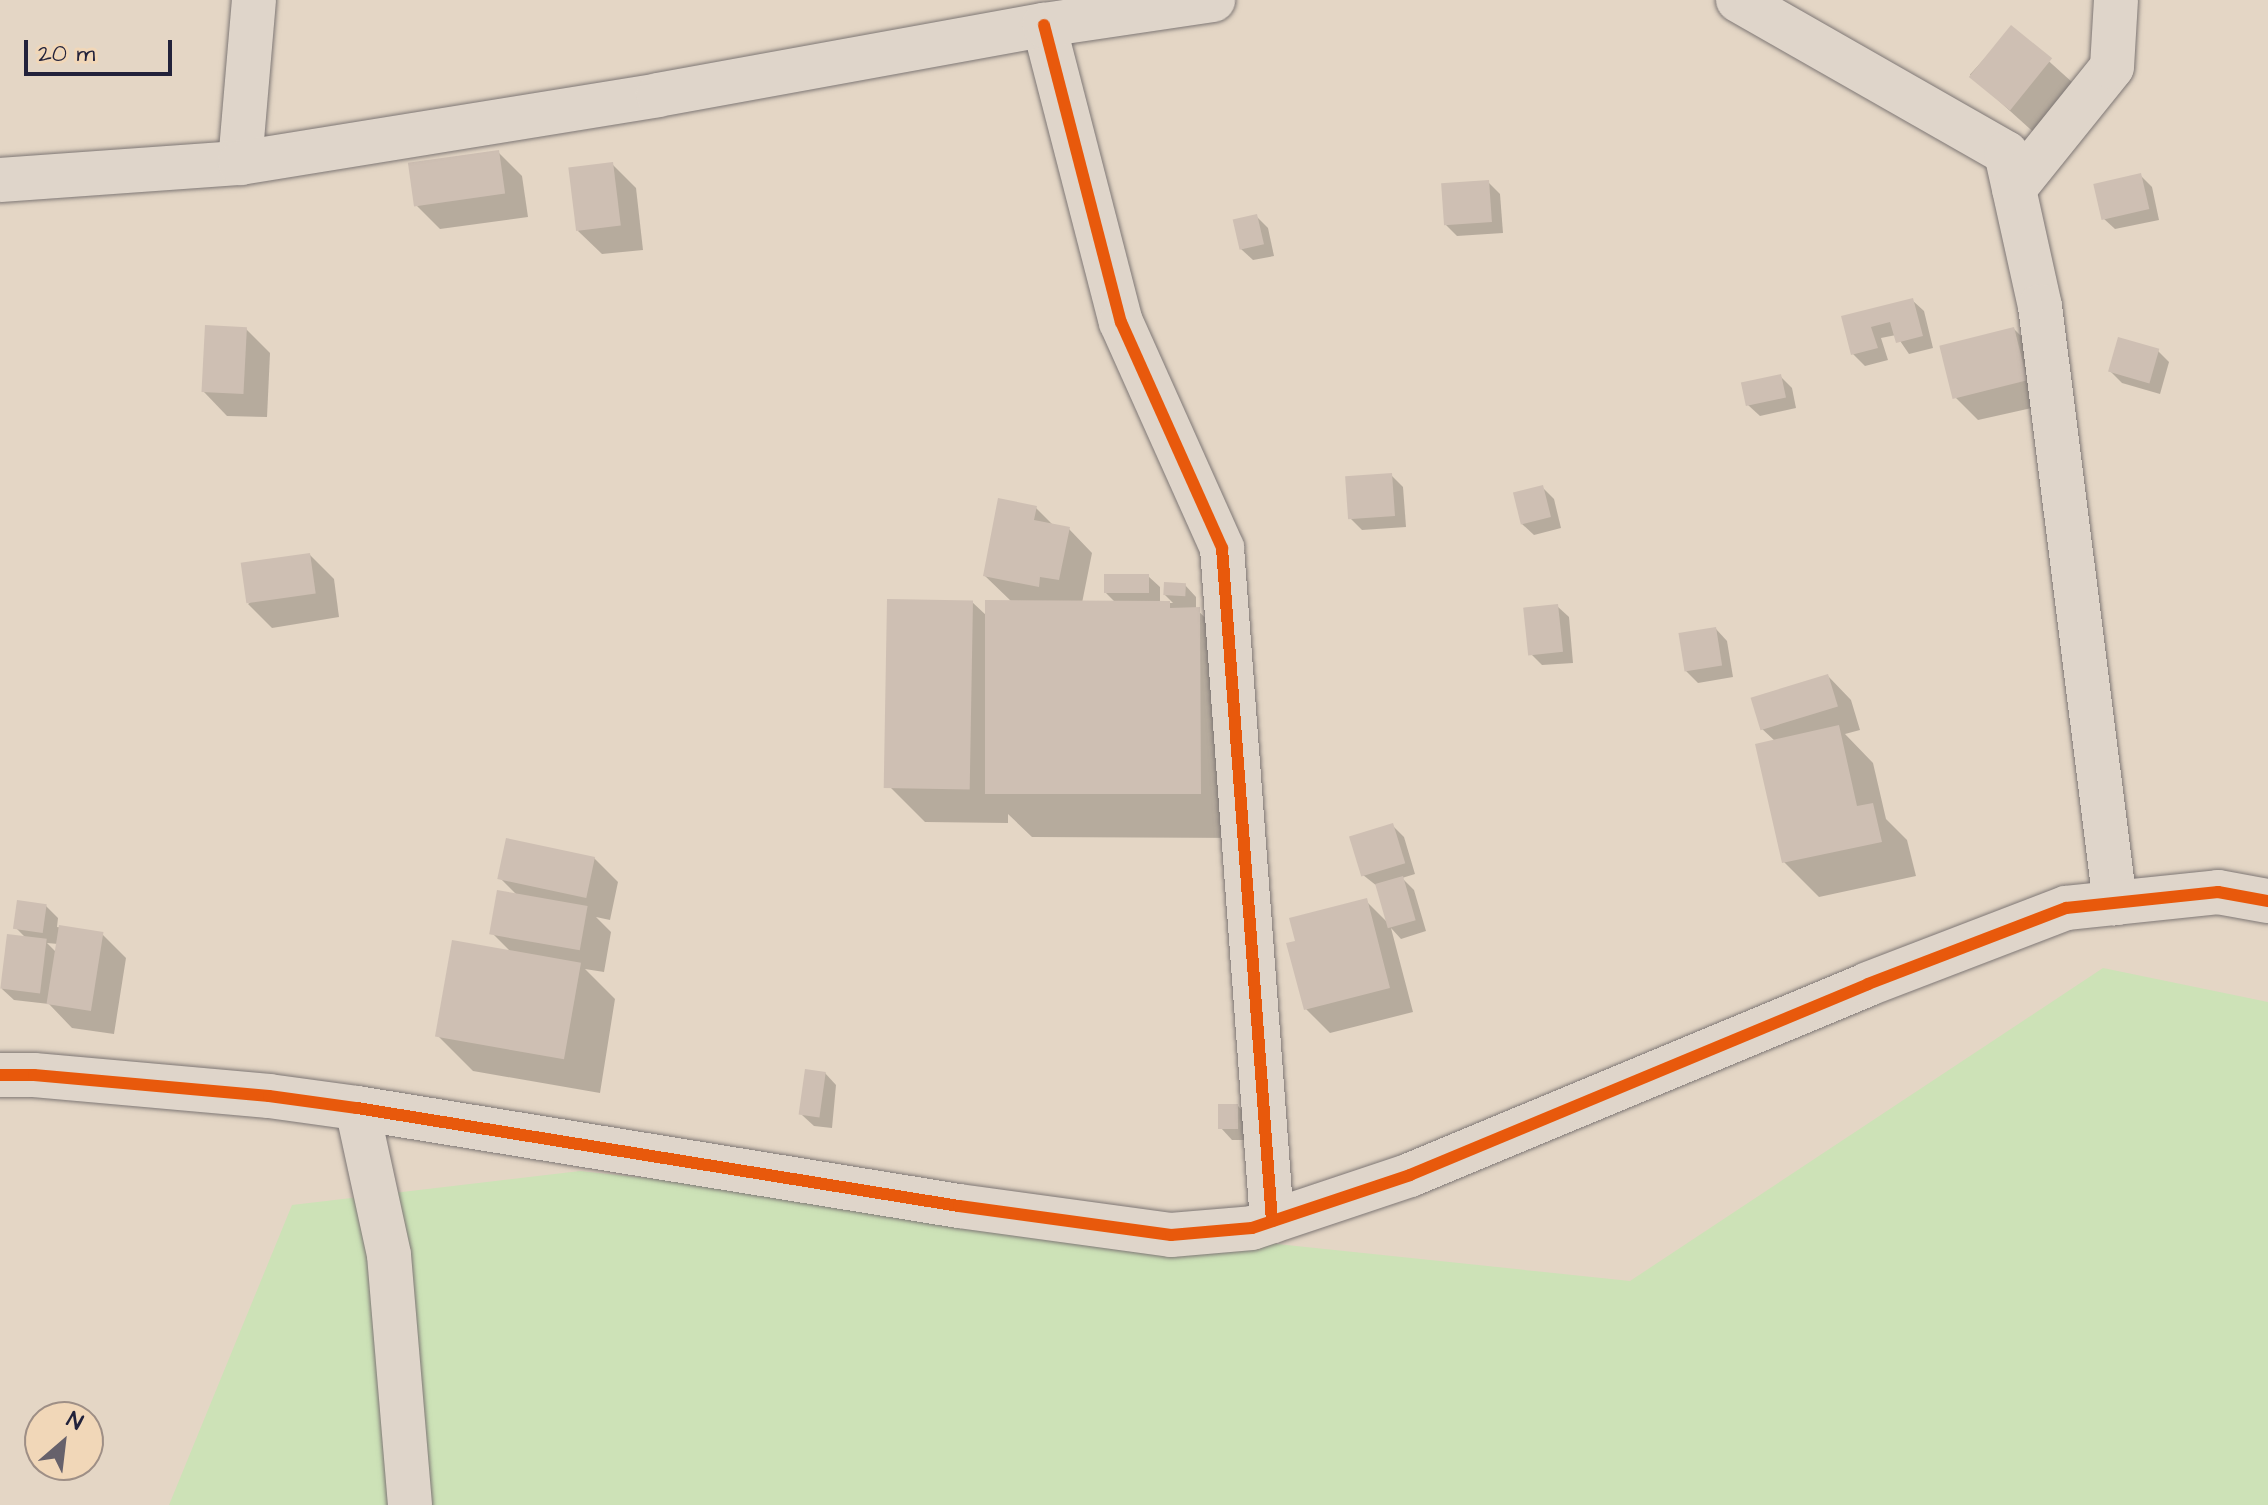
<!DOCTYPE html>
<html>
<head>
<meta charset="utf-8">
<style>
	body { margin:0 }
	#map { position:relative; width:2268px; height:1505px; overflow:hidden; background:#e4d6c5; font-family:"Architects Daughter",sans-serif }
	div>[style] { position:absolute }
	.green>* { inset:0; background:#cde2b7 }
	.shadow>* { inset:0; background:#0003; transform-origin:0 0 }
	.building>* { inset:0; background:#cebfb3; transform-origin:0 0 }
	.roads { filter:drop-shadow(0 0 2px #7e7775) drop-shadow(0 0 2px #7e7775) }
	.street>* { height:44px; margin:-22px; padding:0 22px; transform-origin:22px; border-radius:22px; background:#dfd5ca }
	.cycleway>* { height:12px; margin:-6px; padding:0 6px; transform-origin:6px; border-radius:6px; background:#e8590c }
	span { translate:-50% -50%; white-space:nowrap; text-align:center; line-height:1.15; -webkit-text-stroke:6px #f1d7b8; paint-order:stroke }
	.north { position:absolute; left:24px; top:1401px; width:80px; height:80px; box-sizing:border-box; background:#f1d7b8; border:2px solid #9e8f86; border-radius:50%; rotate:28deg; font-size:22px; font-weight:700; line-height:32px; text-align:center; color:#22223b }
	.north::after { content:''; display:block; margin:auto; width:28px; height:36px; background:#66616b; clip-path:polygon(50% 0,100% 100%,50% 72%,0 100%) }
	.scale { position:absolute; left:24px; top:40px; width:148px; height:36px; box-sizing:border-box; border:4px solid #22223b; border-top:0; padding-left:10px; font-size:24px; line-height:28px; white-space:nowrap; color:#22223b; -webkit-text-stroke:6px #f1d7b8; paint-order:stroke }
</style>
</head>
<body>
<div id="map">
	<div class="green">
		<div style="clip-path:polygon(2103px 968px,2268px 1002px,2268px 1505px,169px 1505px,292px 1205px,580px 1171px,1630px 1281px)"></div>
	</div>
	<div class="shadow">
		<div style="left:2012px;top:28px;width:84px;height:63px;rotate:42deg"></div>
		<div style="clip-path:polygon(498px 152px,522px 176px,528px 217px,440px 229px,417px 206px)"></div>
		<div style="clip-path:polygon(612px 164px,636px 188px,643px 250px,602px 254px,578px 231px)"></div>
		<div style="clip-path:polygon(2140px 175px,2152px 187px,2159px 220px,2115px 229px,2103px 218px)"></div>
		<div style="clip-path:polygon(1488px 182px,1500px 194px,1503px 233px,1457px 236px,1446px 225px)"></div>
		<div style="clip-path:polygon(1256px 216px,1268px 228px,1274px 256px,1253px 260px,1241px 249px)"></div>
		<div style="clip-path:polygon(1912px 300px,1924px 311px,1933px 348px,1909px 354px,1896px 335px,1881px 338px,1888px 360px,1865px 366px,1853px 354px,1843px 318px)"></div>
		<div style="clip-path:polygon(246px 329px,270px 353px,267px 417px,227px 416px,204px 392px)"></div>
		<div style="clip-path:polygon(2014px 329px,2038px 353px,2049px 404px,1978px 420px,1954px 396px)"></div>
		<div style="clip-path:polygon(2158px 351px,2169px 362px,2160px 394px,2122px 383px,2110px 371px)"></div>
		<div style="clip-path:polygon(1780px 376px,1792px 388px,1796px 408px,1760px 416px,1748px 405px)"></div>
		<div style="clip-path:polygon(1391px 475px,1403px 487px,1406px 527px,1362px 530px,1350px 518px)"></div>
		<div style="clip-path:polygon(1543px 488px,1554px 499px,1561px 528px,1534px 535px,1522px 524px)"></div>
		<div style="clip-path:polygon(1036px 508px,1054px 526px,1069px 529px,1092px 553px,1082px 603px,1116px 603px,1106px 593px,1148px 576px,1160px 587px,1160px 603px,1173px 603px,1165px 595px,1185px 585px,1196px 597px,1196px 609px,1244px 654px,1244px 838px,1032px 837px,1008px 814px,1008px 823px,925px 822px,890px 787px,972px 602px,987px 616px,1012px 602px,985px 576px)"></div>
		<div style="clip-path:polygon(310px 555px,334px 579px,339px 617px,272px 628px,248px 604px)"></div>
		<div style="clip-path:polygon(1557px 606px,1569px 617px,1573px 663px,1542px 665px,1530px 653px)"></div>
		<div style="clip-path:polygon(1716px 629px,1727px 641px,1733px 677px,1698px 683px,1686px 671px)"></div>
		<div style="clip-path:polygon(1828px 676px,1851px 700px,1860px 730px,1845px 734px,1873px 763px,1886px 819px,1907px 840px,1916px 876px,1819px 897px,1784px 862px,1775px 741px,1760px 727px)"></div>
		<div style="clip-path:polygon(1392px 825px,1404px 837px,1415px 874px,1402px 878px,1414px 890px,1426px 931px,1401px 939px,1391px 928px,1413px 1012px,1330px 1033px,1306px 1009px,1297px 942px,1366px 901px,1388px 923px,1377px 886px,1363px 875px)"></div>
		<div style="clip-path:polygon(594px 858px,618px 882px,610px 920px,596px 917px,611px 932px,604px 972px,585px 969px,615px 999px,600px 1093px,473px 1071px,438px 1036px,511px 952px,492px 933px,518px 896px,500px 878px)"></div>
		<div style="clip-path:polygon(evenodd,46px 906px,58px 918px,57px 927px,102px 934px,126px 958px,114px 1034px,72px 1028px,49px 1004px,14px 1000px,2px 989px,26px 938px,16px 928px,46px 906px,47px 943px,58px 944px,56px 952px,47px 943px)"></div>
		<div style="clip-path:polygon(825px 1073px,836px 1085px,832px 1128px,814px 1126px,802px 1115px)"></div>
		<div style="clip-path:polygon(1238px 1106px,1249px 1118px,1249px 1140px,1232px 1140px,1221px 1128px)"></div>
	</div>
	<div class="building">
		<div style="left:2011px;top:25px;width:53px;height:67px;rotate:39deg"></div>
		<div style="left:499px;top:150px;width:44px;height:92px;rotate:82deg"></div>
		<div style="left:613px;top:162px;width:64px;height:45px;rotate:83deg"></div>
		<div style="left:2141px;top:173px;width:37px;height:49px;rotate:77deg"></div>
		<div style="left:1489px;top:180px;width:42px;height:48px;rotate:86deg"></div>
		<div style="left:1257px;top:214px;width:31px;height:25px;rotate:77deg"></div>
		<div style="clip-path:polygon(1913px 298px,1923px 336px,1896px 343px,1890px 322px,1871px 327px,1878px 348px,1851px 355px,1841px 316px)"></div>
		<div style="left:205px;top:325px;width:42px;height:67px;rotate:3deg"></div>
		<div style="left:2014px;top:327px;width:55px;height:77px;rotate:76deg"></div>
		<div style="left:2118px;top:337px;width:43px;height:36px;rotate:16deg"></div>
		<div style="left:1781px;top:374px;width:24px;height:41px;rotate:78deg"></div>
		<div style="left:1392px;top:473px;width:43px;height:47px;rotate:86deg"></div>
		<div style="left:1543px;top:485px;width:33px;height:31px;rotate:76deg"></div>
		<div style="clip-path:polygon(998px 498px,1037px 506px,1034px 520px,1070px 527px,1059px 580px,1040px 577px,1039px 587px,983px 576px)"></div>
		<div style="left:310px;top:553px;width:41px;height:70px;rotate:82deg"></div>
		<div style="left:1104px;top:574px;width:45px;height:19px"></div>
		<div style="left:1164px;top:582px;width:22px;height:13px;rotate:3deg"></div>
		<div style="left:887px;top:599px;width:86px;height:189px;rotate:1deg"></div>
		<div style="clip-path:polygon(985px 600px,1170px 601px,1170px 608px,1200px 607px,1201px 794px,985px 794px)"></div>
		<div style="left:1558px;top:604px;width:48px;height:35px;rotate:84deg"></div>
		<div style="left:1716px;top:627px;width:39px;height:38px;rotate:81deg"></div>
		<div style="left:1828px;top:674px;width:34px;height:81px;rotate:73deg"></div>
		<div style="clip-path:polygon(1839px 725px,1857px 806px,1873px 803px,1882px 842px,1782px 863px,1755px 744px)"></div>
		<div style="left:1393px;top:823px;width:42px;height:46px;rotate:73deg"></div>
		<div style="left:506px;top:838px;width:91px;height:42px;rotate:12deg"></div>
		<div style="left:1403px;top:876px;width:46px;height:29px;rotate:74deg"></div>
		<div style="left:497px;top:890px;width:92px;height:45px;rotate:10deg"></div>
		<div style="clip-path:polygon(1367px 898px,1390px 988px,1304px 1010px,1286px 943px,1295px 941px,1289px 918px)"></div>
		<div style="left:17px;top:900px;width:30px;height:29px;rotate:8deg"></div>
		<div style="left:59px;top:925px;width:45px;height:80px;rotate:9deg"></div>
		<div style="left:7px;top:934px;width:40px;height:55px;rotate:7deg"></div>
		<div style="left:452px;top:940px;width:131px;height:98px;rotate:10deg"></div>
		<div style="left:805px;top:1069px;width:21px;height:46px;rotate:8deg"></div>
		<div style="left:1238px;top:1104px;width:25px;height:20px;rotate:90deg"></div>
	</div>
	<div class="roads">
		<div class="street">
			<div style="left:1738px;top:0;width:309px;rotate:29.7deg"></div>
			<div style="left:2006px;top:153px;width:157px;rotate:77.5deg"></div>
			<div style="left:2040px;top:306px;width:602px;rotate:82.84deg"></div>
			<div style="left:1044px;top:25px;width:307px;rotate:75.5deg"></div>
			<div style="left:1121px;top:322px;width:248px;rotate:65.9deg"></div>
			<div style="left:1222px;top:548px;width:675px;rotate:85.75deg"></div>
			<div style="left:240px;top:163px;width:164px;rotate:-85.1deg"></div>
			<div style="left:0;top:180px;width:241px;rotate:-4.1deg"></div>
			<div style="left:240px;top:163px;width:423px;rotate:-9.2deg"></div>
			<div style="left:658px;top:95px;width:392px;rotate:-10.3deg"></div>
			<div style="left:1044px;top:25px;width:171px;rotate:-8.4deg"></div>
			<div style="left:2014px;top:189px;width:156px;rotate:-51.2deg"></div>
			<div style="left:2112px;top:67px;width:67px;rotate:-86.6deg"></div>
			<div style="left:0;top:1075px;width:34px"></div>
			<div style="left:34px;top:1075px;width:236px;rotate:5.1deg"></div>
			<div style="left:269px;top:1096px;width:89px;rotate:7.8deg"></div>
			<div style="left:357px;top:1108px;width:610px;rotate:9.25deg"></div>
			<div style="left:959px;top:1206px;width:214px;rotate:7.8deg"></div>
			<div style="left:1171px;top:1235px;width:81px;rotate:-4.9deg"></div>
			<div style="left:1252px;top:1228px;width:167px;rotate:-18.5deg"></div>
			<div style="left:1410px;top:1175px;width:496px;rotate:-22.6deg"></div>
			<div style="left:1868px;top:984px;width:212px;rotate:-21deg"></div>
			<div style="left:2066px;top:908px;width:153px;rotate:-6deg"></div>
			<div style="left:2218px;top:892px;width:51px;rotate:10.2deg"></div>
			<div style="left:357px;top:1108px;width:150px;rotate:77.7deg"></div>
			<div style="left:389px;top:1255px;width:251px;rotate:85.2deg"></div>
		</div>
	</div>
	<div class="cycleway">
		<div style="left:1044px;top:25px;width:307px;rotate:75.5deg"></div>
		<div style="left:1121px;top:322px;width:248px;rotate:65.9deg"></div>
		<div style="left:1222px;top:548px;width:675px;rotate:85.75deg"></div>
		<div style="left:0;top:1075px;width:34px"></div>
		<div style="left:34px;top:1075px;width:236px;rotate:5.1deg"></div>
		<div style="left:269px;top:1096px;width:89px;rotate:7.8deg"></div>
		<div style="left:357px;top:1108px;width:610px;rotate:9.25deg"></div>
		<div style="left:959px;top:1206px;width:214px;rotate:7.8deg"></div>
		<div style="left:1171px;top:1235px;width:81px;rotate:-4.9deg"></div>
		<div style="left:1252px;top:1228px;width:167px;rotate:-18.5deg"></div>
		<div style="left:1410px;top:1175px;width:496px;rotate:-22.6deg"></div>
		<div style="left:1868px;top:984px;width:212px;rotate:-21deg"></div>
		<div style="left:2066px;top:908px;width:153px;rotate:-6deg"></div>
		<div style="left:2218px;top:892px;width:51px;rotate:10.2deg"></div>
	</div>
	<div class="north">N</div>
	<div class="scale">20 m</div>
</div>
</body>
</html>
